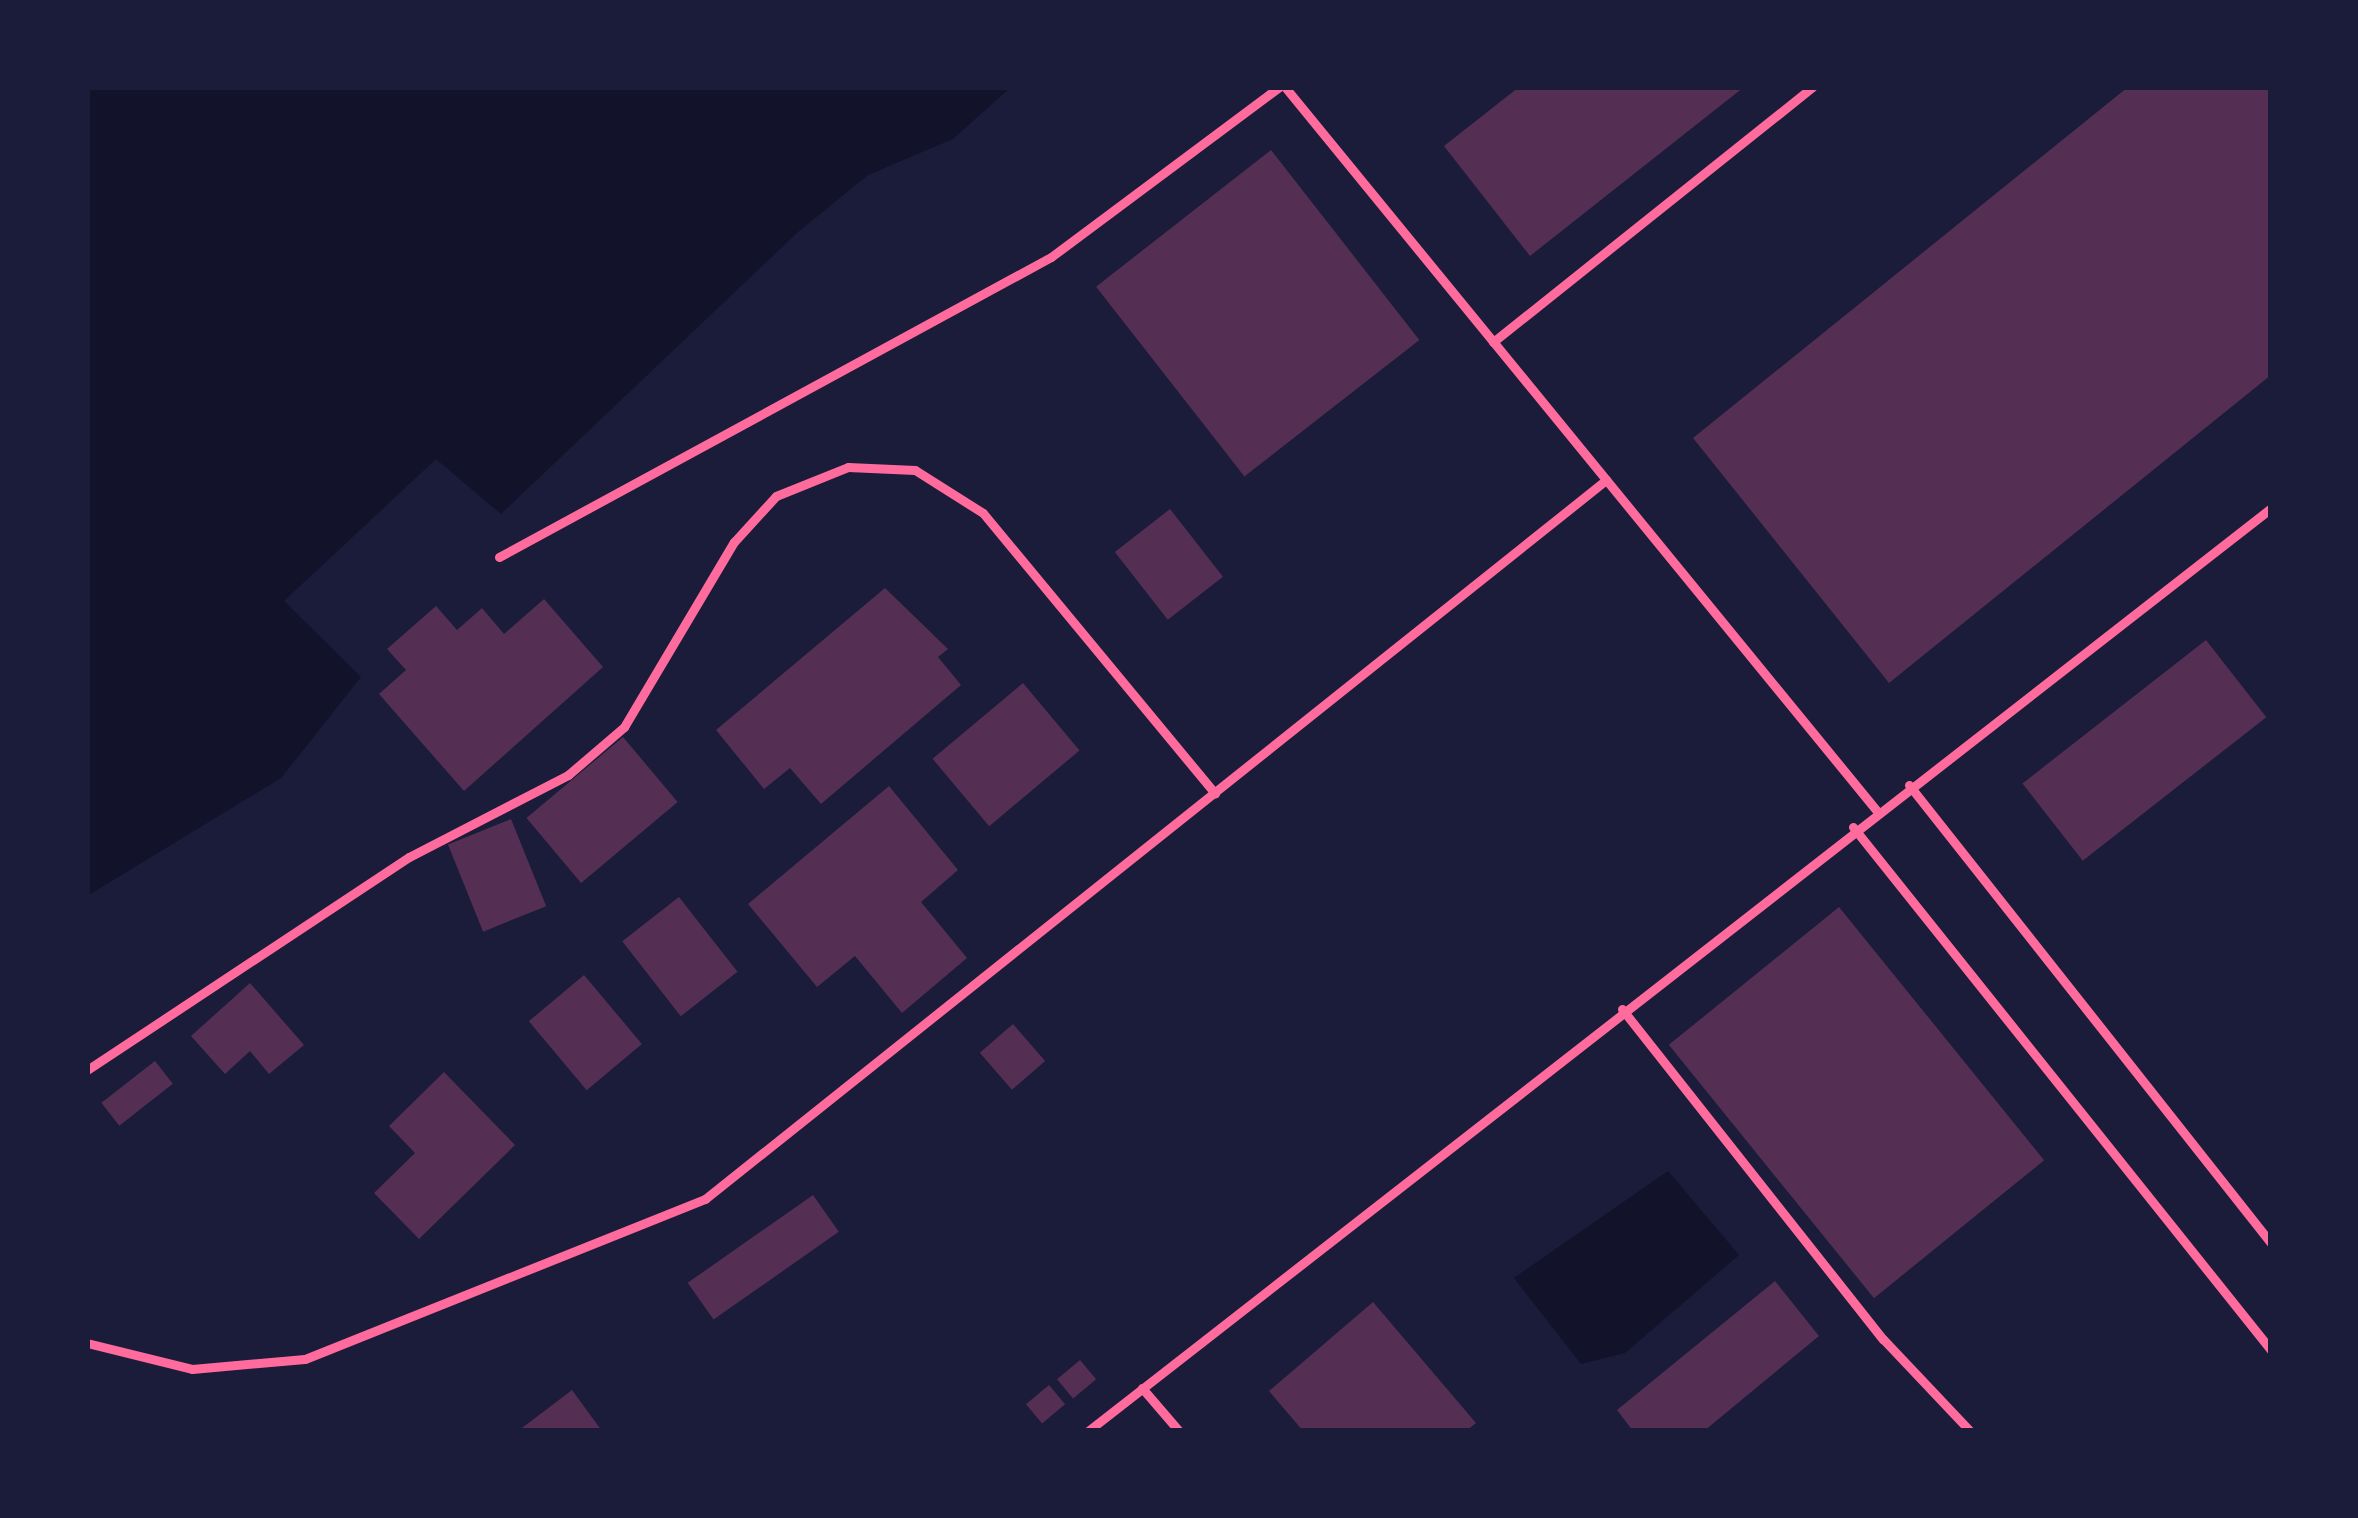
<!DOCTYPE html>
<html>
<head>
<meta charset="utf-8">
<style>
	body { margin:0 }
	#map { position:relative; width:2358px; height:1518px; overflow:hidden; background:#1b1b3a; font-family:Bitter,serif }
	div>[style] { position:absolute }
	.water>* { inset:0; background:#12122b }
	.building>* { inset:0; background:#542f53; transform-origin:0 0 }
	.service>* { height:9px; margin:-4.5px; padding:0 4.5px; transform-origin:4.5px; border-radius:4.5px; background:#ff6b9d }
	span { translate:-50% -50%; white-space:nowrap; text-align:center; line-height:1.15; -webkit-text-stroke:12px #1b1b3a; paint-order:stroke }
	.frame { position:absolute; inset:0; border:90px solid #1b1b3a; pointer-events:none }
</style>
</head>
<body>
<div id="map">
	<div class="water">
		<div style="clip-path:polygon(87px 87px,1011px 87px,953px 139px,868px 175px,798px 232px,501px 514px,436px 459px,284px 601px,361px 677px,281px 778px,87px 896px)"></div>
		<div style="clip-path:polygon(1668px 1171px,1739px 1255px,1625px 1353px,1581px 1364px,1514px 1278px)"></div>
	</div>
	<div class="building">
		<div style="clip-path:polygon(1519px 87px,1744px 87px,1530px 256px,1444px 146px)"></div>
		<div style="clip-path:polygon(2128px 87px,2271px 87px,2271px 375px,1889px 683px,1693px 438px)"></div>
		<div style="left:1271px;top:150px;width:241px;height:222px;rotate:52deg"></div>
		<div style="left:1170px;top:509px;width:86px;height:70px;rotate:52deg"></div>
		<div style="clip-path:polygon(885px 588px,948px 649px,938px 657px,961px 685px,821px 804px,790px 768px,764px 789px,716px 730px)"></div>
		<div style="clip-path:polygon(544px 599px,603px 667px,464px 791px,379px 694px,406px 670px,387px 649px,436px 606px,457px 630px,482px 608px,504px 634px)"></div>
		<div style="left:2206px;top:640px;width:98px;height:233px;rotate:52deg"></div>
		<div style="left:1023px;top:683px;width:88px;height:118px;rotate:50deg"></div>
		<div style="left:623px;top:737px;width:85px;height:126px;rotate:50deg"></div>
		<div style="clip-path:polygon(889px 786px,958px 870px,921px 902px,967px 958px,902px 1013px,855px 956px,817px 987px,748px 904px)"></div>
		<div style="left:511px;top:819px;width:94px;height:68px;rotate:68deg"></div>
		<div style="left:679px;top:897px;width:95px;height:72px;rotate:52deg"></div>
		<div style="left:1839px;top:907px;width:326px;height:219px;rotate:51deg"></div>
		<div style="left:584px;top:975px;width:90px;height:72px;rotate:50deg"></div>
		<div style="clip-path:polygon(250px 983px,304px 1045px,269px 1074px,250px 1051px,225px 1074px,191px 1036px)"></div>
		<div style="left:1013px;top:1024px;width:49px;height:44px;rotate:49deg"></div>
		<div style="left:155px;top:1061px;width:29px;height:68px;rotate:52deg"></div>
		<div style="clip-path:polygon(444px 1072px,515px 1145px,419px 1239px,374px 1193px,415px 1153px,389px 1126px)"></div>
		<div style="left:813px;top:1195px;width:45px;height:153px;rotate:55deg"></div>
		<div style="clip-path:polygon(1775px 1281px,1819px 1336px,1704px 1431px,1633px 1431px,1617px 1410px)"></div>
		<div style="clip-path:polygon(1373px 1302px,1476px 1423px,1466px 1431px,1303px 1431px,1269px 1391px)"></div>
		<div style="left:1080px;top:1360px;width:25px;height:30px;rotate:50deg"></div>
		<div style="left:1049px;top:1385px;width:25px;height:30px;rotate:50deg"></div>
		<div style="clip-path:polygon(572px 1390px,602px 1431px,518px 1431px)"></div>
	</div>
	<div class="service">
		<div style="left:1285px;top:87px;width:935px;rotate:50.73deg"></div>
		<div style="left:1493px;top:342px;width:409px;rotate:-38.6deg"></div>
		<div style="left:499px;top:557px;width:628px;rotate:-28.52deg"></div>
		<div style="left:1051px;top:257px;width:284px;rotate:-36.7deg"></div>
		<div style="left:1909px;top:785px;width:584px;rotate:51.68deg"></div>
		<div style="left:1853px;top:827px;width:670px;rotate:51.37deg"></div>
		<div style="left:1622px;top:1009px;width:421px;rotate:51.7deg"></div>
		<div style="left:1883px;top:1339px;width:127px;rotate:46.6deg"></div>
		<div style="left:87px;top:1070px;width:386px;rotate:-33.5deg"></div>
		<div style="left:409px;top:857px;width:179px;rotate:-27.3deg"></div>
		<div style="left:568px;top:775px;width:74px;rotate:-40.6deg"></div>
		<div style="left:624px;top:727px;width:215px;rotate:-59.3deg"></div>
		<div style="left:734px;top:542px;width:62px;rotate:-47.6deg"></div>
		<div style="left:776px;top:496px;width:78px;rotate:-21.9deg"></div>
		<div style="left:848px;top:467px;width:67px;rotate:2.6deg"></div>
		<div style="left:915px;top:470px;width:80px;rotate:32.3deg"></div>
		<div style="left:983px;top:513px;width:364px;rotate:50.4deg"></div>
		<div style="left:87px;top:1343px;width:108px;rotate:13.9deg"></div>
		<div style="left:192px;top:1369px;width:113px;rotate:-5.1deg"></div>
		<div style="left:305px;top:1359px;width:431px;rotate:-21.8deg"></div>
		<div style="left:705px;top:1199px;width:1153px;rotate:-38.59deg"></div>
		<div style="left:1142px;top:1388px;width:57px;rotate:49.3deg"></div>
		<div style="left:1088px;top:1431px;width:1500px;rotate:-37.96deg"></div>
	</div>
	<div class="frame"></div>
</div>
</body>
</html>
